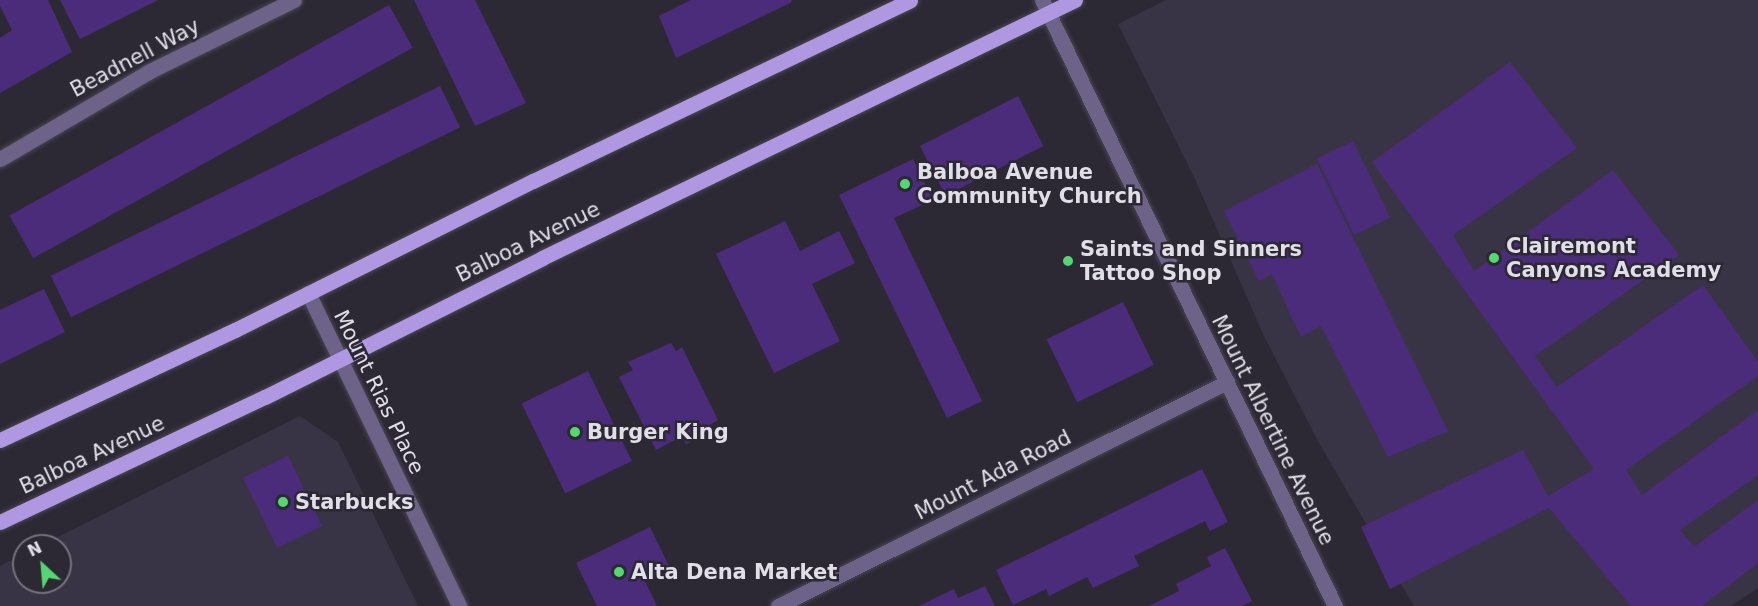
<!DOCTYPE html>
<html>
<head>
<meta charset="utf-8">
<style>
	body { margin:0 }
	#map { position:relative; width:1758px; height:606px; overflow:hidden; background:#2c2935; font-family:"DejaVu Sans",sans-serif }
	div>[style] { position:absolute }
	.built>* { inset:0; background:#393445 }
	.building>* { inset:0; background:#4b2c7b; transform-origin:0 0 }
	.roads { filter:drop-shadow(0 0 2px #494651) drop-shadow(0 0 2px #494651) }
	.minor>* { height:15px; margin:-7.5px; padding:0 7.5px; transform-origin:7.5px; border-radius:7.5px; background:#6d6287 }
	.major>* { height:15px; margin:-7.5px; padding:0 7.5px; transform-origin:7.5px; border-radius:7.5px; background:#af97e2 }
	.dots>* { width:16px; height:16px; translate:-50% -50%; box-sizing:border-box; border:3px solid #2c2935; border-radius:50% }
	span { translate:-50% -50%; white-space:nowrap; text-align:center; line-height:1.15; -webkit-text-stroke:5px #2c2935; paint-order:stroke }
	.street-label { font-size:21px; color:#e0dee6 }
	.poi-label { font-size:21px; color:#e0dee6; font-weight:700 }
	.left { translate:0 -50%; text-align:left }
	.north { position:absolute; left:12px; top:534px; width:60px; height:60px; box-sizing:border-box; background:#2c2935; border:2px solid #74717c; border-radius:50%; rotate:334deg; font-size:16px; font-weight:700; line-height:24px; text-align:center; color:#e0dee6 }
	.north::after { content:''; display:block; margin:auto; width:21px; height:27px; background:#55d671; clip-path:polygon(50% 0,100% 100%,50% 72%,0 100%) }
</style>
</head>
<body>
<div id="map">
	<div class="built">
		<div style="clip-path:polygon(1166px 0,1758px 0,1758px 588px,1731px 606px,1414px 606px,1319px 443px,1264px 336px,1195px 179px,1118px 24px)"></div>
		<div style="clip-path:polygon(300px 416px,338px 442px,418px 606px,0 606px,0 566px,24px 554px,24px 582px,60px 582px,60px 546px,40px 546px)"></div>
	</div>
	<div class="building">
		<div style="clip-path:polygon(0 0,48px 0,72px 52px,0 93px,0 38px,12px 30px,0 6px)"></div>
		<div style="clip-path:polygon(60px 0,158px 0,80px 39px)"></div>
		<div style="clip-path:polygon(414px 0,475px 0,526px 103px,475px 126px)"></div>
		<div style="clip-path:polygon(691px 0,791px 0,792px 2px,676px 58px,659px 16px)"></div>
		<div style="left:389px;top:5px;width:49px;height:434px;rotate:61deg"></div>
		<div style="clip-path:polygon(1510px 62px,1577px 148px,1453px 235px,1474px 271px,1613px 170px,1679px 255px,1535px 356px,1557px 387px,1703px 285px,1758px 362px,1758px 376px,1626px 470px,1642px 495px,1758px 410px,1758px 475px,1680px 530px,1694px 547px,1758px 500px,1758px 563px,1702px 606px,1631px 606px,1549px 508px,1390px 589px,1361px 527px,1523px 450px,1548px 496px,1594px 469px,1372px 162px)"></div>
		<div style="left:440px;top:86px;width:46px;height:433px;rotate:64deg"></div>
		<div style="left:1018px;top:96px;width:56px;height:110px;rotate:63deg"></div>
		<div style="left:1353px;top:141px;width:85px;height:40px;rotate:64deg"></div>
		<div style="clip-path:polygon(913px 159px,933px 200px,894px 218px,982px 401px,947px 418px,839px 195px)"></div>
		<div style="clip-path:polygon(1317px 164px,1448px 431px,1388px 457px,1321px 326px,1301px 337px,1272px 274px,1259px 281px,1224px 211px)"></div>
		<div style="clip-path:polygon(785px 221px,800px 251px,839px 231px,855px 263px,812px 284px,840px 341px,774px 373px,716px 254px)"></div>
		<div style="clip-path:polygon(44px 289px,65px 332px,0 364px,0 310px)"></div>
		<div style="left:1123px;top:302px;width:70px;height:85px;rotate:64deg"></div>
		<div style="clip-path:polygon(671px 343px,676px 351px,682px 347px,718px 420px,708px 426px,710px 432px,686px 444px,682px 436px,656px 450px,619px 377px,633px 370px,628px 362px)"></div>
		<div style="left:588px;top:371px;width:100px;height:74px;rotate:64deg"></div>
		<div style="left:288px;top:456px;width:78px;height:50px;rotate:64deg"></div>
		<div style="clip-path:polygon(1202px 469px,1228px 522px,1210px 531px,1205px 521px,1134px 556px,1139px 566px,1093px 588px,1087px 577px,1049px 596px,1046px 589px,1013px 605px,996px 570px)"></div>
		<div style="clip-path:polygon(650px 527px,669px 566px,644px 579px,657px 606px,597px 606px,576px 563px)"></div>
		<div style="clip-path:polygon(1225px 548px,1252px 601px,1242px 606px,1149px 606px,1179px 591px,1176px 584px,1211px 566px,1207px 557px)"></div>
		<div style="clip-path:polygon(985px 586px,995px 606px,919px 606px,954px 589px,958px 598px)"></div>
	</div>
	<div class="roads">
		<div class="minor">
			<div style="left:1042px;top:0;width:673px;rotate:64.2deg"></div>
			<div style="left:0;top:159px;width:172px;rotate:-30.4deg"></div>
			<div style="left:148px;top:72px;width:163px;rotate:-26.3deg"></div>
			<div style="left:308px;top:293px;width:348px;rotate:64.2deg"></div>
			<div style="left:778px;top:606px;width:502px;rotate:-26.51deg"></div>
		</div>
		<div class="major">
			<div style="left:0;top:440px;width:259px;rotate:-25.1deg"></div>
			<div style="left:235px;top:330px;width:333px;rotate:-26.6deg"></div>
			<div style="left:533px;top:181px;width:418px;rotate:-25.6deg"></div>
			<div style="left:0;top:522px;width:293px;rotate:-25.3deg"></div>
			<div style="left:265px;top:397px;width:310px;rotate:-26.6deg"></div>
			<div style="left:542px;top:258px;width:592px;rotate:-25.83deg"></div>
		</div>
	</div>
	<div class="dots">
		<div style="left:905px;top:184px;background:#55d671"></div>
		<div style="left:1494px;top:258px;background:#55d671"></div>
		<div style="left:1068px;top:261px;background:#55d671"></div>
		<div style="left:575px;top:432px;background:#55d671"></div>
		<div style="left:283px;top:502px;background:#55d671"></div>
		<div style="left:619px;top:572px;background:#55d671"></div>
	</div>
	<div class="street-label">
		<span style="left:135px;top:58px;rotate:-28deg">Beadnell Way</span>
		<span style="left:528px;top:242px;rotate:-26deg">Balboa Avenue</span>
		<span style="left:379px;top:392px;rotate:64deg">Mount Rias Place</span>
		<span style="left:1273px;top:430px;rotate:64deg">Mount Albertine Avenue</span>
		<span style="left:92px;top:455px;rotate:-25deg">Balboa Avenue</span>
		<span style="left:993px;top:475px;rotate:-27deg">Mount Ada Road</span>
	</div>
	<div class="poi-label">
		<span class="left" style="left:917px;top:184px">Balboa Avenue<br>Community Church</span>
		<span class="left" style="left:1506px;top:258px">Clairemont<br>Canyons Academy</span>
		<span class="left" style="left:1080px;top:261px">Saints and Sinners<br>Tattoo Shop</span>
		<span class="left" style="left:587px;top:432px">Burger King</span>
		<span class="left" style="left:295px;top:502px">Starbucks</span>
		<span class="left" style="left:631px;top:572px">Alta Dena Market</span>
	</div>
	<div class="north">N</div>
</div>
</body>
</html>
